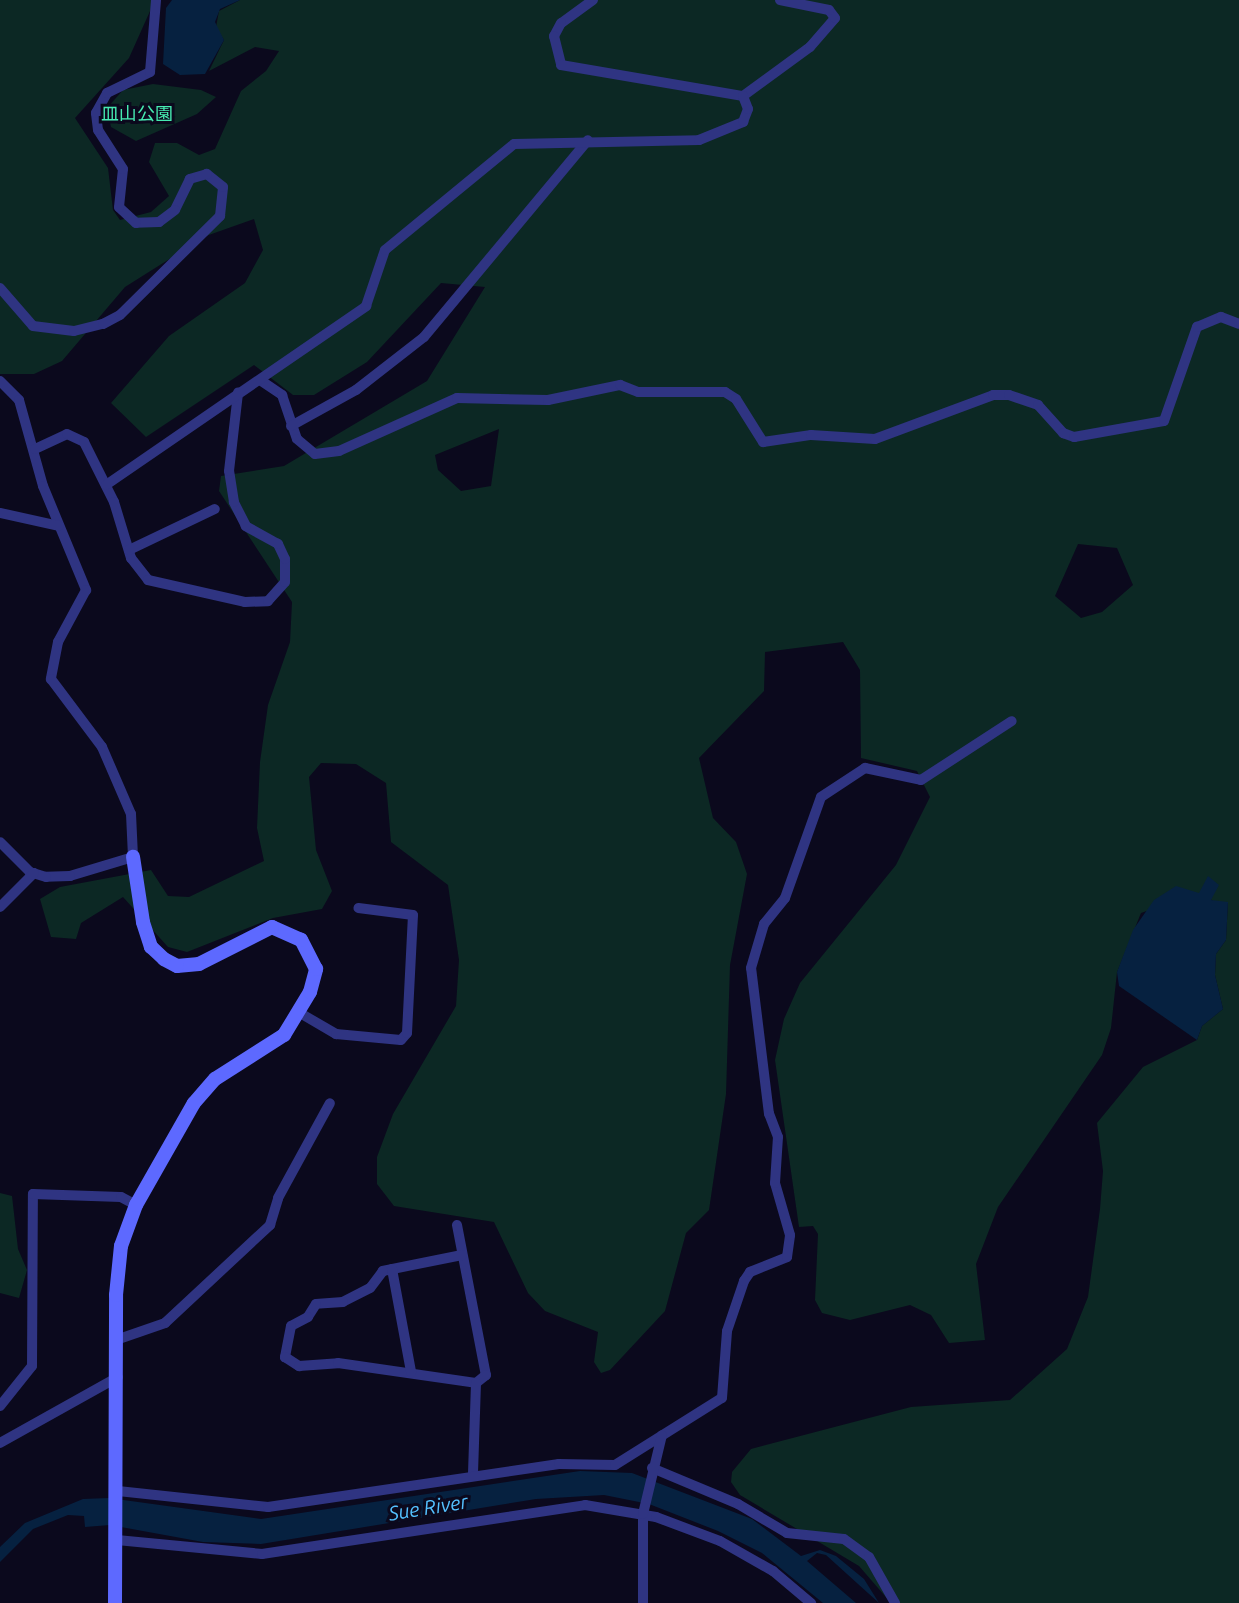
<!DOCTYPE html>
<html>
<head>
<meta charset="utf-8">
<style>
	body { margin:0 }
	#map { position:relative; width:1239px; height:1603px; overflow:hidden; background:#0b091d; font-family:Ubuntu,"Noto Sans JP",sans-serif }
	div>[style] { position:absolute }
	.green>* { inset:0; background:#0c2824 }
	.water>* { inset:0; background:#062140 }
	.street>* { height:10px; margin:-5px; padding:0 5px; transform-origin:5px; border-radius:5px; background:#2f3482 }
	.secondary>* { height:14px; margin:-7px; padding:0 7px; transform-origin:7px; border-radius:7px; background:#5d69ff }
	span { translate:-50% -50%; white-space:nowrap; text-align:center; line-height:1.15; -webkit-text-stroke:6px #0b091d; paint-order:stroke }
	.park-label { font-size:18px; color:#46ebb1 }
	.water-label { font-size:20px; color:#54c1ff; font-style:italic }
</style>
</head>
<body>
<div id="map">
	<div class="green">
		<div style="clip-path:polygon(evenodd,0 0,155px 0,129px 58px,75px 118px,108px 168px,113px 210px,120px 220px,151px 212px,169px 196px,149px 162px,155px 143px,177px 143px,199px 155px,215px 149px,241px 91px,266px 71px,279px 51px,255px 47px,209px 71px,224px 40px,216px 27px,219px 11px,240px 0,1239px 0,1239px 1603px,891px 1603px,859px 1566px,740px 1495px,731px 1482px,732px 1472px,751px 1449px,911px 1407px,1010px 1400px,1067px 1349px,1088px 1297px,1100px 1209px,1103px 1171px,1097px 1123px,1143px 1067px,1197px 1040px,1202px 1026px,1223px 1009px,1215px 975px,1216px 954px,1226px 940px,1228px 902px,1217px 903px,1199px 893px,1141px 913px,1117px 972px,1111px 1028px,1102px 1055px,998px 1207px,976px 1264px,985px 1340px,949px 1343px,931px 1315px,910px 1305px,850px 1320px,822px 1313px,815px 1300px,818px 1234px,813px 1226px,799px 1227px,775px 1060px,784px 1019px,800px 983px,896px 865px,930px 797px,917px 771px,861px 758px,860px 670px,843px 642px,765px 652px,764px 691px,699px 758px,713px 818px,736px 842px,747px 874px,730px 965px,726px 1094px,709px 1210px,686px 1233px,665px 1311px,610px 1370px,601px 1373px,594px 1362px,598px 1332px,545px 1311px,528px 1293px,494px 1222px,394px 1206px,377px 1184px,377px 1157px,393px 1114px,456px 1006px,459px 960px,448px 885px,391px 842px,386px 783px,356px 764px,321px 763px,309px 777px,316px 850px,332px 891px,322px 909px,273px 918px,187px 952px,168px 947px,123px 897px,81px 923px,76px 939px,51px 937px,40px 899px,60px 887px,151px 870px,168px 896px,189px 897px,264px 861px,257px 828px,260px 762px,268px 705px,290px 642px,292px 602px,219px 491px,221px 476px,284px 466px,427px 381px,485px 287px,441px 283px,367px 362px,314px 395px,293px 395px,254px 365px,146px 437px,111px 403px,169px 336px,245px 283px,263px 250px,254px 219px,206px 236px,125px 287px,62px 361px,34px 374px,0 374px,0 0,499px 429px,491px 486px,461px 491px,438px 470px,435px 455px,499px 429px,0 0,1078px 544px,1117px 548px,1133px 585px,1102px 612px,1081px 618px,1055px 596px,1078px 544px)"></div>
		<div style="clip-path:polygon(153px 84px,201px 90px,216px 97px,197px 114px,136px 141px,111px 127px,107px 108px,123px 90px)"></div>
		<div style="clip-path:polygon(0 1193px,12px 1196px,18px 1249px,27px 1270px,19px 1298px,0 1293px)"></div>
	</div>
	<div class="water">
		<div style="clip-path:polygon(172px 0,240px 0,220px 9px,215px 22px,224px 40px,205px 74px,180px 75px,163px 64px,166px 8px)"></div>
		<div style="clip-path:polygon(1208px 876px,1219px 885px,1211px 900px,1228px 902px,1226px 940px,1216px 954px,1215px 975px,1223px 1009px,1202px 1026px,1197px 1040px,1119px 986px,1117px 972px,1133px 930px,1154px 900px,1176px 886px,1199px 893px)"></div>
		<div style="clip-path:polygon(580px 1471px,632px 1473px,752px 1519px,801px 1556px,820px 1550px,836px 1556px,864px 1579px,879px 1603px,826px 1555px,817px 1553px,807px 1561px,856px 1603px,823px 1603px,762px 1553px,718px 1531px,649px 1504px,604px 1495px,536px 1499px,261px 1544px,203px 1542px,110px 1525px,85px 1527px,84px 1516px,68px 1515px,33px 1529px,0 1562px,0 1547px,25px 1523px,83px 1499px,109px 1498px,261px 1519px)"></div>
	</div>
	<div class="street">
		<div style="left:593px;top:0;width:39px;rotate:144deg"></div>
		<div style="left:561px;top:23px;width:15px;rotate:118deg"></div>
		<div style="left:554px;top:36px;width:30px;rotate:76deg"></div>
		<div style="left:561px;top:65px;width:185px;rotate:9.7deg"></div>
		<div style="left:743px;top:96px;width:83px;rotate:-36.2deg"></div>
		<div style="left:810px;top:47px;width:38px;rotate:-49deg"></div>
		<div style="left:835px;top:18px;width:10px;rotate:-127deg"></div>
		<div style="left:829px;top:10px;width:50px;rotate:-168.5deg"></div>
		<div style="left:0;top:288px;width:50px;rotate:49deg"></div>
		<div style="left:33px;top:326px;width:41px;rotate:7deg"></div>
		<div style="left:74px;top:331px;width:30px;rotate:-14deg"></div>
		<div style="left:103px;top:324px;width:19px;rotate:-28deg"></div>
		<div style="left:120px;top:315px;width:141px;rotate:-44.7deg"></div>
		<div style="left:220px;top:216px;width:29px;rotate:-84deg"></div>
		<div style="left:223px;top:187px;width:21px;rotate:-141deg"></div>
		<div style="left:207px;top:174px;width:18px;rotate:164deg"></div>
		<div style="left:190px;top:179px;width:34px;rotate:116deg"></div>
		<div style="left:175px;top:210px;width:20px;rotate:143deg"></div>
		<div style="left:159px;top:222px;width:23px;rotate:178deg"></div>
		<div style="left:136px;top:223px;width:23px;rotate:-137deg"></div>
		<div style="left:119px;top:207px;width:38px;rotate:-84deg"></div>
		<div style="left:123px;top:169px;width:46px;rotate:-122.7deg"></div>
		<div style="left:98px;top:130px;width:17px;rotate:-97deg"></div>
		<div style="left:96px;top:113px;width:23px;rotate:-61deg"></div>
		<div style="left:107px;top:93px;width:48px;rotate:-26deg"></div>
		<div style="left:150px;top:72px;width:72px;rotate:-85.2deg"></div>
		<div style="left:260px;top:380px;width:27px;rotate:34deg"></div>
		<div style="left:282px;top:395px;width:46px;rotate:71.2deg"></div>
		<div style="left:297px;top:439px;width:23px;rotate:40deg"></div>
		<div style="left:315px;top:454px;width:24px;rotate:-7deg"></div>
		<div style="left:339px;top:451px;width:129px;rotate:-24.2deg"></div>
		<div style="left:457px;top:398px;width:91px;rotate:1.3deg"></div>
		<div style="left:548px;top:400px;width:74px;rotate:-11.8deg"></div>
		<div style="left:620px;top:385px;width:19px;rotate:21deg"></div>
		<div style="left:638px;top:392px;width:87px"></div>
		<div style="left:725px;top:392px;width:13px;rotate:32deg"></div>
		<div style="left:736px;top:399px;width:51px;rotate:57.9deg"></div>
		<div style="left:763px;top:442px;width:49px;rotate:-8.3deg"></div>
		<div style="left:811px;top:435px;width:64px;rotate:3.6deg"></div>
		<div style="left:875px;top:439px;width:126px;rotate:-20.4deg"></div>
		<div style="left:993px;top:395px;width:16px"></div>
		<div style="left:1009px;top:395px;width:31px;rotate:19deg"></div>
		<div style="left:1038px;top:405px;width:38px;rotate:48deg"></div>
		<div style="left:1063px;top:433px;width:12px;rotate:20deg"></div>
		<div style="left:1074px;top:437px;width:91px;rotate:-10.1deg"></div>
		<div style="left:1164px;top:421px;width:100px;rotate:-70.7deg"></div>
		<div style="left:1197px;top:327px;width:26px;rotate:-23deg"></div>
		<div style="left:1221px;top:317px;width:19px;rotate:21deg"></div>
		<div style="left:0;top:381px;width:27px;rotate:45deg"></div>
		<div style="left:19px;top:400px;width:89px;rotate:74.4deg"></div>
		<div style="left:43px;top:486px;width:113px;rotate:67.5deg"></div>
		<div style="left:86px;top:590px;width:59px;rotate:118.3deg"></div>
		<div style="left:58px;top:642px;width:38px;rotate:101deg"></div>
		<div style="left:51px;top:679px;width:85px;rotate:53.1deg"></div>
		<div style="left:102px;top:747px;width:73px;rotate:66.6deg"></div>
		<div style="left:131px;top:814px;width:43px;rotate:87.3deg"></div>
		<div style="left:133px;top:857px;width:66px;rotate:163.2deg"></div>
		<div style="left:70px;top:876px;width:24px;rotate:178deg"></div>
		<div style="left:46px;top:877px;width:17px;rotate:-163deg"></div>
		<div style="left:30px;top:872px;width:42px;rotate:-135deg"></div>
		<div style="left:291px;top:426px;width:74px;rotate:-29deg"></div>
		<div style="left:356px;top:390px;width:86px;rotate:-37.9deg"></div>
		<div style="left:424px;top:337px;width:256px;rotate:-50.2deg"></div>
		<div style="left:35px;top:449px;width:35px;rotate:-25deg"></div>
		<div style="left:67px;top:434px;width:19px;rotate:25deg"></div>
		<div style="left:84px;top:442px;width:67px;rotate:63.4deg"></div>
		<div style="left:114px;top:502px;width:59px;rotate:73.1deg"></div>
		<div style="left:131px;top:558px;width:28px;rotate:52deg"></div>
		<div style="left:148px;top:580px;width:99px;rotate:12.8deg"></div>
		<div style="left:245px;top:602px;width:23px;rotate:-2deg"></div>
		<div style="left:268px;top:601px;width:25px;rotate:-48deg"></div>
		<div style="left:285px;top:582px;width:23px;rotate:-90deg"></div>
		<div style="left:285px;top:559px;width:17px;rotate:-115deg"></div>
		<div style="left:278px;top:544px;width:37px;rotate:-151deg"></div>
		<div style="left:246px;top:526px;width:27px;rotate:-117deg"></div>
		<div style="left:234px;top:502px;width:31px;rotate:-99deg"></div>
		<div style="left:229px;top:471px;width:79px;rotate:-83.4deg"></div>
		<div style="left:106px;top:485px;width:316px;rotate:-34.5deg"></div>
		<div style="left:366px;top:306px;width:59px;rotate:-71.3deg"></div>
		<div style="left:385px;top:250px;width:167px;rotate:-39.4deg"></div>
		<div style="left:514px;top:144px;width:185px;rotate:-1.2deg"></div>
		<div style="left:699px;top:140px;width:48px;rotate:-22.2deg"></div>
		<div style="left:743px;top:122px;width:14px;rotate:-69deg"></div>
		<div style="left:748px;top:109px;width:14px;rotate:-111deg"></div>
		<div style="left:0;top:513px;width:60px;rotate:12.4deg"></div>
		<div style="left:129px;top:550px;width:95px;rotate:-25.5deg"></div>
		<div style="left:0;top:907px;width:48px;rotate:-45deg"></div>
		<div style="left:300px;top:1013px;width:42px;rotate:30.3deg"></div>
		<div style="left:336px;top:1034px;width:65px;rotate:5.3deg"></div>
		<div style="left:401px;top:1040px;width:9px;rotate:-49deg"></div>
		<div style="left:407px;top:1033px;width:118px;rotate:-87.1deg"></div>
		<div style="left:413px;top:915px;width:55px;rotate:-172.7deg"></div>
		<div style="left:457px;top:1225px;width:153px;rotate:79.1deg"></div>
		<div style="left:486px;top:1375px;width:13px;rotate:141deg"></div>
		<div style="left:462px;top:1255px;width:81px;rotate:168.6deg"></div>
		<div style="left:383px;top:1271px;width:21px;rotate:127deg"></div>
		<div style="left:370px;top:1288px;width:30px;rotate:153deg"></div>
		<div style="left:343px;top:1302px;width:27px;rotate:176deg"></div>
		<div style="left:316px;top:1304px;width:15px;rotate:122deg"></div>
		<div style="left:308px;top:1317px;width:19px;rotate:152deg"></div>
		<div style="left:291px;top:1326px;width:32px;rotate:101deg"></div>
		<div style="left:285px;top:1357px;width:17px;rotate:33deg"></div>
		<div style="left:299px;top:1366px;width:39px;rotate:-4deg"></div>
		<div style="left:338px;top:1363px;width:139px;rotate:8.2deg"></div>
		<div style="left:476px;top:1383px;width:92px;rotate:91.9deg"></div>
		<div style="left:392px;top:1269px;width:105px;rotate:79.5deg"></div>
		<div style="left:116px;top:1340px;width:52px;rotate:-19.1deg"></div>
		<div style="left:165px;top:1323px;width:144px;rotate:-43deg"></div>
		<div style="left:270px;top:1225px;width:28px;rotate:-73deg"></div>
		<div style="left:278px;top:1198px;width:108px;rotate:-61.3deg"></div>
		<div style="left:0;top:1406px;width:51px;rotate:-51.3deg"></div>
		<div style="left:32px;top:1366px;width:172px;rotate:-89.7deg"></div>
		<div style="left:33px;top:1194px;width:88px;rotate:2deg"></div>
		<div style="left:121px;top:1197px;width:17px;rotate:28deg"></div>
		<div style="left:0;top:1443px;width:135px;rotate:-29.2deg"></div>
		<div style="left:652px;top:1468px;width:93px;rotate:22.7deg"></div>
		<div style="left:738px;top:1504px;width:57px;rotate:30.6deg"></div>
		<div style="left:787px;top:1533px;width:57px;rotate:6deg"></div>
		<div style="left:844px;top:1539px;width:31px;rotate:36deg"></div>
		<div style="left:869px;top:1557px;width:53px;rotate:60.5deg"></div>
		<div style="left:118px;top:1491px;width:151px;rotate:6.1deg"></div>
		<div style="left:268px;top:1507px;width:294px;rotate:-8.4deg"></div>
		<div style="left:559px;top:1464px;width:56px;rotate:1deg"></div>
		<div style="left:615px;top:1465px;width:126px;rotate:-32.1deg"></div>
		<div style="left:722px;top:1398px;width:67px;rotate:-85.7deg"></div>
		<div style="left:727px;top:1331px;width:53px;rotate:-71.2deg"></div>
		<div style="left:744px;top:1281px;width:11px;rotate:-56deg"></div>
		<div style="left:750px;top:1272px;width:40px;rotate:-22deg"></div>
		<div style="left:787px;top:1257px;width:22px;rotate:-82deg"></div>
		<div style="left:790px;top:1235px;width:54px;rotate:-106.1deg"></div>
		<div style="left:775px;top:1183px;width:46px;rotate:-86.3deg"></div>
		<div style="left:778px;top:1137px;width:25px;rotate:-111deg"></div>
		<div style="left:769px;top:1114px;width:147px;rotate:-97deg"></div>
		<div style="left:751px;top:968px;width:46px;rotate:-73.5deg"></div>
		<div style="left:764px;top:924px;width:33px;rotate:-51deg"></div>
		<div style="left:785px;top:898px;width:107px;rotate:-70.4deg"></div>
		<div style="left:821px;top:797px;width:53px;rotate:-33.4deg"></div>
		<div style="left:865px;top:768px;width:57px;rotate:12.1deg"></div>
		<div style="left:921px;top:780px;width:108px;rotate:-33deg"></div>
		<div style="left:117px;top:1540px;width:146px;rotate:5.5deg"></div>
		<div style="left:262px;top:1554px;width:327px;rotate:-8.6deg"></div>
		<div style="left:585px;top:1505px;width:72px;rotate:9.6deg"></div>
		<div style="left:656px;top:1517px;width:68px;rotate:20.6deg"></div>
		<div style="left:720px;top:1541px;width:61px;rotate:29.5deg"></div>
		<div style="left:773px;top:1571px;width:50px;rotate:40.1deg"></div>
		<div style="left:643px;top:1603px;width:89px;rotate:-90deg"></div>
		<div style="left:643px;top:1514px;width:81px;rotate:-76.5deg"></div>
	</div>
	<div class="secondary">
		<div style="left:115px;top:1603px;width:308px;rotate:-89.8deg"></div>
		<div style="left:116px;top:1295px;width:49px;rotate:-84.2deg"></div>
		<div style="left:121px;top:1246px;width:44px;rotate:-69.9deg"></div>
		<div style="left:136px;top:1205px;width:117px;rotate:-60.4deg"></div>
		<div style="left:194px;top:1103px;width:32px;rotate:-49deg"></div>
		<div style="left:215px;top:1079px;width:82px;rotate:-32.5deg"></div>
		<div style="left:284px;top:1035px;width:50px;rotate:-58.8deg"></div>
		<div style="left:310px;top:992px;width:24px;rotate:-75deg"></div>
		<div style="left:316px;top:969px;width:33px;rotate:-117deg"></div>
		<div style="left:301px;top:940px;width:32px;rotate:-156deg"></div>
		<div style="left:272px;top:927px;width:82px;rotate:153.1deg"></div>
		<div style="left:199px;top:964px;width:22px;rotate:175deg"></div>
		<div style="left:177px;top:966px;width:15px;rotate:-152deg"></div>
		<div style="left:164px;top:959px;width:18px;rotate:-137deg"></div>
		<div style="left:151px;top:947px;width:26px;rotate:-108deg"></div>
		<div style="left:143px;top:922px;width:66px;rotate:-98.7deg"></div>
	</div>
	<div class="park-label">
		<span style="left:137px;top:113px">皿山公園</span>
	</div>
	<div class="water-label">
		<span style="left:428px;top:1507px;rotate:-9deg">Sue River</span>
	</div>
</div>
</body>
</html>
